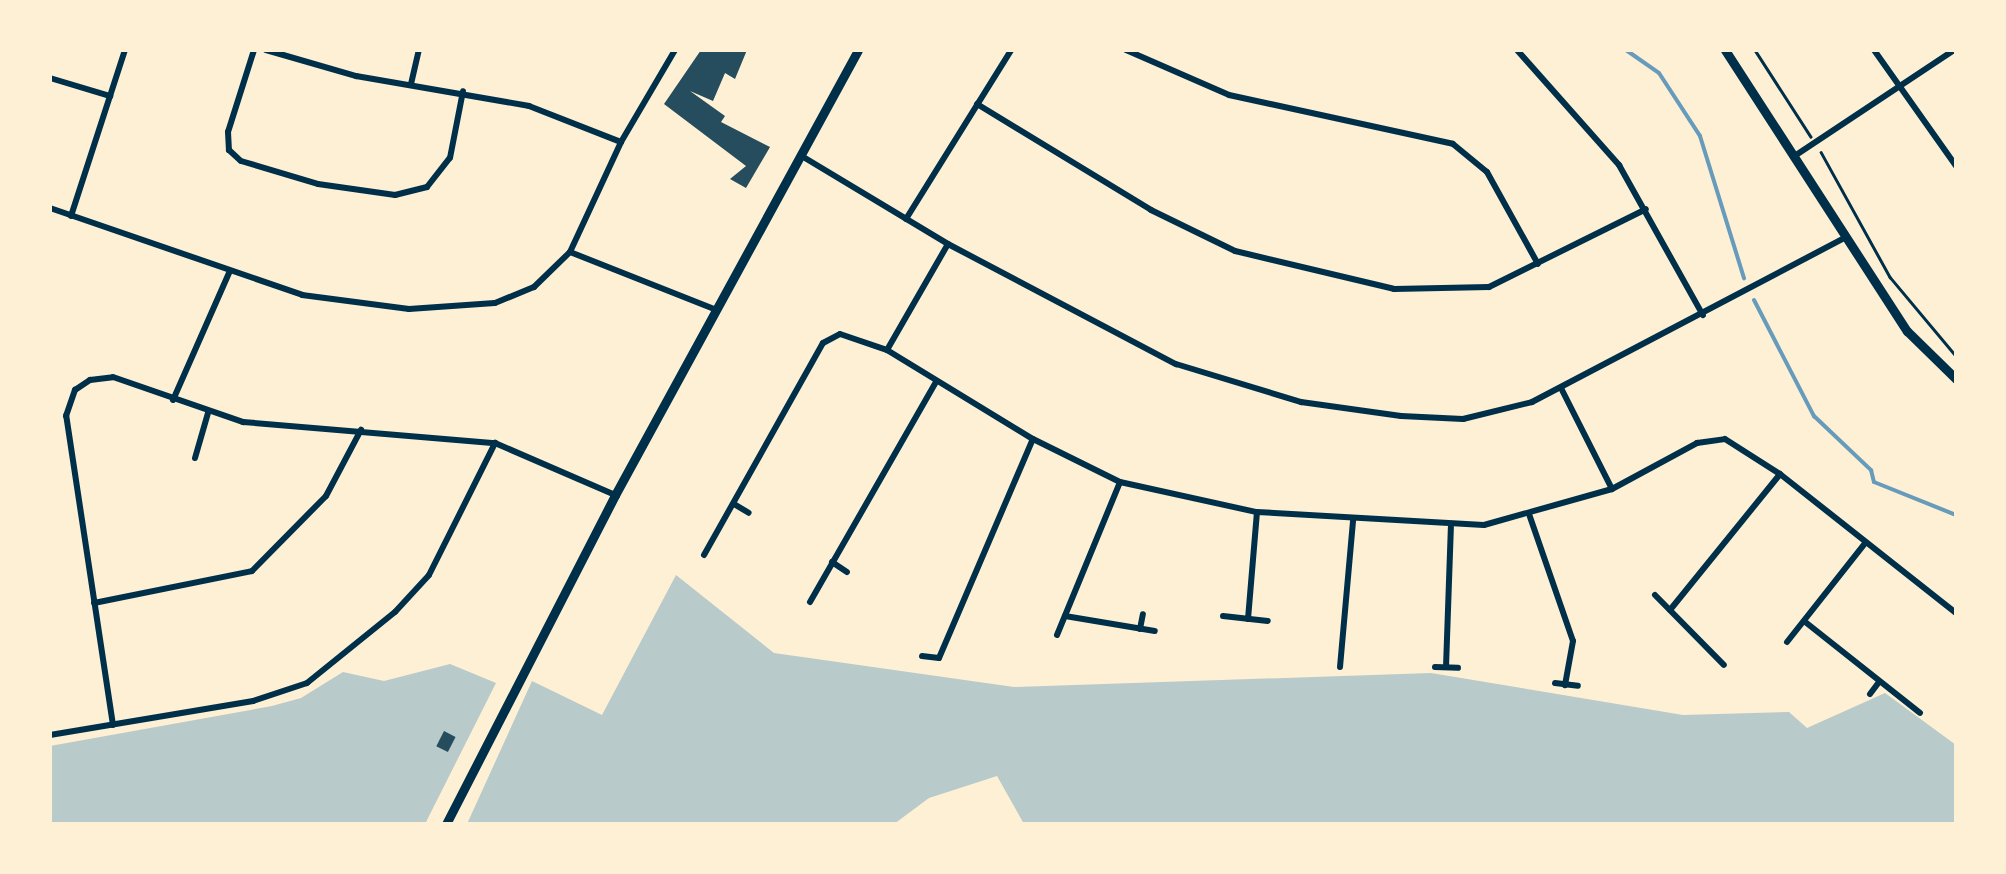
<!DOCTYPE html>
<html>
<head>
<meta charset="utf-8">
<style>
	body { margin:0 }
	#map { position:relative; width:2006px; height:874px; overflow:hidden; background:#fdf0d5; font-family:"Source Sans 3",sans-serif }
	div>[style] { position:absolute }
	.green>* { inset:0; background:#b9caca }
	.stream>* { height:4px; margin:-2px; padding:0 2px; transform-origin:2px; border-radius:2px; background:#669bbc }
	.building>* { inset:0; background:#264d5e; transform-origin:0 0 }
	.path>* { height:2.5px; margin:-1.25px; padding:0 1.25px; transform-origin:1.25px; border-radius:1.25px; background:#003049 }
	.minor>* { height:6px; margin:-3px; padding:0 3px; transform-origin:3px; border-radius:3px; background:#003049 }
	.tertiary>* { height:9px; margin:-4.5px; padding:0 4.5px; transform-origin:4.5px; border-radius:4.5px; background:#003049 }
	span { translate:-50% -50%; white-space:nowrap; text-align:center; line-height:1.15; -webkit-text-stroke:8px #fdf0d5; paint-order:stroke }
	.frame { position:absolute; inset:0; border:52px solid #fdf0d5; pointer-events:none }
</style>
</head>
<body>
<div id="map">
	<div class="green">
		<div style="clip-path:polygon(676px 575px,774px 653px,1014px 687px,1431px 673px,1683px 715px,1789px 712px,1807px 728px,1885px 693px,1956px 745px,1956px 824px,1024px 824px,997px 776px,929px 798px,894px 824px,467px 824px,532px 681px,602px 715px)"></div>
		<div style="clip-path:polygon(450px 664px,496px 683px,425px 824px,50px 824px,50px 746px,272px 706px,301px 698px,343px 672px,384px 681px)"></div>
	</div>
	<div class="stream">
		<div style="left:1626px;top:50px;width:40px;rotate:34.9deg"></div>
		<div style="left:1659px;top:73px;width:75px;rotate:56.9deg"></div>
		<div style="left:1700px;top:136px;width:149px;rotate:72.8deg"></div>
		<div style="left:1754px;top:300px;width:131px;rotate:62.7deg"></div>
		<div style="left:1814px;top:416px;width:79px;rotate:43.5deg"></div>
		<div style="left:1871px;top:470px;width:12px;rotate:76deg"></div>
		<div style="left:1874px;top:482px;width:88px;rotate:21.9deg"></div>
	</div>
	<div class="building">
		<div style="clip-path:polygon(701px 50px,747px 50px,735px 79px,725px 73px,713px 101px,690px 91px,725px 116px,721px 122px,770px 147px,746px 188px,730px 179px,746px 166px,664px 104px)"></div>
		<div style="left:444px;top:731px;width:13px;height:17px;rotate:27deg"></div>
	</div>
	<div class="path">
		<div style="left:1755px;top:50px;width:103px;rotate:57.2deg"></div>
		<div style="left:1821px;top:152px;width:143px;rotate:61.1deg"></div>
		<div style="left:1890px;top:277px;width:103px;rotate:50.1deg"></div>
	</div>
	<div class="minor">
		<div style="left:254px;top:50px;width:86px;rotate:107.6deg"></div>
		<div style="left:228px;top:132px;width:18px;rotate:87deg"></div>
		<div style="left:229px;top:150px;width:16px;rotate:43deg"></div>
		<div style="left:241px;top:161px;width:80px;rotate:16.6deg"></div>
		<div style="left:318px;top:184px;width:78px;rotate:8.1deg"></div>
		<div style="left:395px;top:195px;width:33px;rotate:-14deg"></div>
		<div style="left:427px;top:187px;width:37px;rotate:-52deg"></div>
		<div style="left:450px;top:158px;width:68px;rotate:-79deg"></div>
		<div style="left:266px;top:50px;width:94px;rotate:16.1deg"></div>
		<div style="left:356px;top:76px;width:176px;rotate:9.8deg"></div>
		<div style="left:529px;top:106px;width:99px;rotate:21.4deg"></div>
		<div style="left:1126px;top:50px;width:112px;rotate:23.6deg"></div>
		<div style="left:1229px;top:95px;width:229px;rotate:12.3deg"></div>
		<div style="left:1453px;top:144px;width:44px;rotate:39.5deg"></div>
		<div style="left:1487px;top:172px;width:105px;rotate:61deg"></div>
		<div style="left:1517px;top:50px;width:154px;rotate:48.4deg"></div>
		<div style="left:1619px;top:165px;width:172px;rotate:60.8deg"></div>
		<div style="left:1874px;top:50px;width:142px;rotate:54.7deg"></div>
		<div style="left:50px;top:78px;width:63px;rotate:16.7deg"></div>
		<div style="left:411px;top:84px;width:35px;rotate:-77deg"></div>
		<div style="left:977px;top:104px;width:204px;rotate:31.3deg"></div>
		<div style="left:1151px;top:210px;width:93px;rotate:26deg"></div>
		<div style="left:1235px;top:251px;width:163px;rotate:13.4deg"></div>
		<div style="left:1394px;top:289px;width:95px;rotate:-1.2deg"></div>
		<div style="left:1489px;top:287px;width:175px;rotate:-26.4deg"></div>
		<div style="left:800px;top:155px;width:173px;rotate:31deg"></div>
		<div style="left:948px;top:244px;width:258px;rotate:27.8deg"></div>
		<div style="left:1176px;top:364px;width:131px;rotate:16.9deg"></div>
		<div style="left:1301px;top:402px;width:101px;rotate:8deg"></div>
		<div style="left:1401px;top:416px;width:62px;rotate:2.8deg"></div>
		<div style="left:1463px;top:419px;width:71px;rotate:-13.8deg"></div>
		<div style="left:1532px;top:402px;width:353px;rotate:-27.7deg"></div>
		<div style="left:1793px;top:157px;width:193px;rotate:-33.6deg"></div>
		<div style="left:50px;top:208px;width:267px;rotate:19deg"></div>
		<div style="left:302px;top:295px;width:108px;rotate:7.5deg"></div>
		<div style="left:409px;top:309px;width:86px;rotate:-4deg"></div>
		<div style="left:495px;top:303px;width:42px;rotate:-22.3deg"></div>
		<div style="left:534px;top:287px;width:50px;rotate:-44.2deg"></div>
		<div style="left:570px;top:252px;width:121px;rotate:-65.1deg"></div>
		<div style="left:621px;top:142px;width:107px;rotate:-59.6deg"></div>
		<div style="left:71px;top:216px;width:175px;rotate:-72deg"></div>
		<div style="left:906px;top:219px;width:199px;rotate:-58.1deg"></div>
		<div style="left:570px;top:252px;width:155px;rotate:21.6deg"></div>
		<div style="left:887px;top:350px;width:171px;rotate:31.4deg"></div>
		<div style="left:1033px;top:439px;width:97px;rotate:26.3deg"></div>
		<div style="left:1120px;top:482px;width:140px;rotate:12.4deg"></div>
		<div style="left:1257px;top:512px;width:227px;rotate:3.3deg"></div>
		<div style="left:1484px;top:525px;width:133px;rotate:-15.7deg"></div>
		<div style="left:1612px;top:489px;width:97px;rotate:-28.4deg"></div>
		<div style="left:1697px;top:443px;width:28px;rotate:-8deg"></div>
		<div style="left:1725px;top:439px;width:65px;rotate:32.5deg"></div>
		<div style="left:1780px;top:474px;width:224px;rotate:38.3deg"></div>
		<div style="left:1561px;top:388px;width:113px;rotate:63.2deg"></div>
		<div style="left:173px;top:400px;width:139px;rotate:-66.2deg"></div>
		<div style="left:195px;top:458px;width:47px;rotate:-73.9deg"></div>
		<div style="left:734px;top:504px;width:17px;rotate:31deg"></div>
		<div style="left:1529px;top:514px;width:134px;rotate:70.9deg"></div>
		<div style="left:1573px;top:641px;width:45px;rotate:100.3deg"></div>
		<div style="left:704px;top:555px;width:243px;rotate:-60.7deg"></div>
		<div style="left:823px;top:343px;width:19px;rotate:-28deg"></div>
		<div style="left:840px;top:334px;width:50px;rotate:18.8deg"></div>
		<div style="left:887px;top:350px;width:122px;rotate:-60.1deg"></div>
		<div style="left:832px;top:562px;width:18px;rotate:34deg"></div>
		<div style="left:1655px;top:595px;width:98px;rotate:45.4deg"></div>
		<div style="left:810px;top:602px;width:254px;rotate:-60.2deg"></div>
		<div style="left:94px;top:603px;width:161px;rotate:-11.4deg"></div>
		<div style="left:252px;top:571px;width:105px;rotate:-45.4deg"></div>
		<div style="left:326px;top:496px;width:75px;rotate:-62.1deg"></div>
		<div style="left:1670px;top:610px;width:175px;rotate:-51deg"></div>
		<div style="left:1065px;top:616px;width:91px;rotate:9.5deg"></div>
		<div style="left:1223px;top:616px;width:45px;rotate:6.3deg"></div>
		<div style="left:1248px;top:619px;width:107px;rotate:-85.2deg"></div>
		<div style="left:1804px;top:621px;width:148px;rotate:38.4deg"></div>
		<div style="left:1140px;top:629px;width:15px;rotate:-79deg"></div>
		<div style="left:1057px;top:635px;width:165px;rotate:-67.6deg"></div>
		<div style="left:1787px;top:642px;width:127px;rotate:-51.7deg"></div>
		<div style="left:922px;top:656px;width:17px;rotate:7deg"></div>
		<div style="left:939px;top:658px;width:238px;rotate:-66.8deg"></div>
		<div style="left:1340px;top:667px;width:148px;rotate:-84.9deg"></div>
		<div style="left:1435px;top:667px;width:23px;rotate:2deg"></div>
		<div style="left:1446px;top:667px;width:140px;rotate:-88deg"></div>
		<div style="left:1555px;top:683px;width:23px;rotate:7deg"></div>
		<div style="left:1870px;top:694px;width:15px;rotate:-53deg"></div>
		<div style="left:113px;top:725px;width:313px;rotate:-98.6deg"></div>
		<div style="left:66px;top:416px;width:28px;rotate:-71deg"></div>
		<div style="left:75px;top:390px;width:18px;rotate:-34deg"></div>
		<div style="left:90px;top:380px;width:23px;rotate:-7deg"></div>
		<div style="left:113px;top:377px;width:138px;rotate:19.1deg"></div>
		<div style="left:243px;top:422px;width:253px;rotate:4.8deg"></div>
		<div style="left:495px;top:443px;width:131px;rotate:23.4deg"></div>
		<div style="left:50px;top:735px;width:206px;rotate:-9.5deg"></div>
		<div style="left:253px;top:701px;width:57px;rotate:-18.4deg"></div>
		<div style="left:307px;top:683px;width:113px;rotate:-38.9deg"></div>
		<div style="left:395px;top:612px;width:50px;rotate:-47.4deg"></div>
		<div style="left:429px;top:575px;width:148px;rotate:-63.4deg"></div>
	</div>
	<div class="tertiary">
		<div style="left:1725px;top:50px;width:335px;rotate:57.1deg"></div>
		<div style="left:1907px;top:331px;width:69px;rotate:44.4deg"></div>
		<div style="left:446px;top:824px;width:370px;rotate:-62.8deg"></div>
		<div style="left:615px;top:495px;width:507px;rotate:-61.36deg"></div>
	</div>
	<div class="frame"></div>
</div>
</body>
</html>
